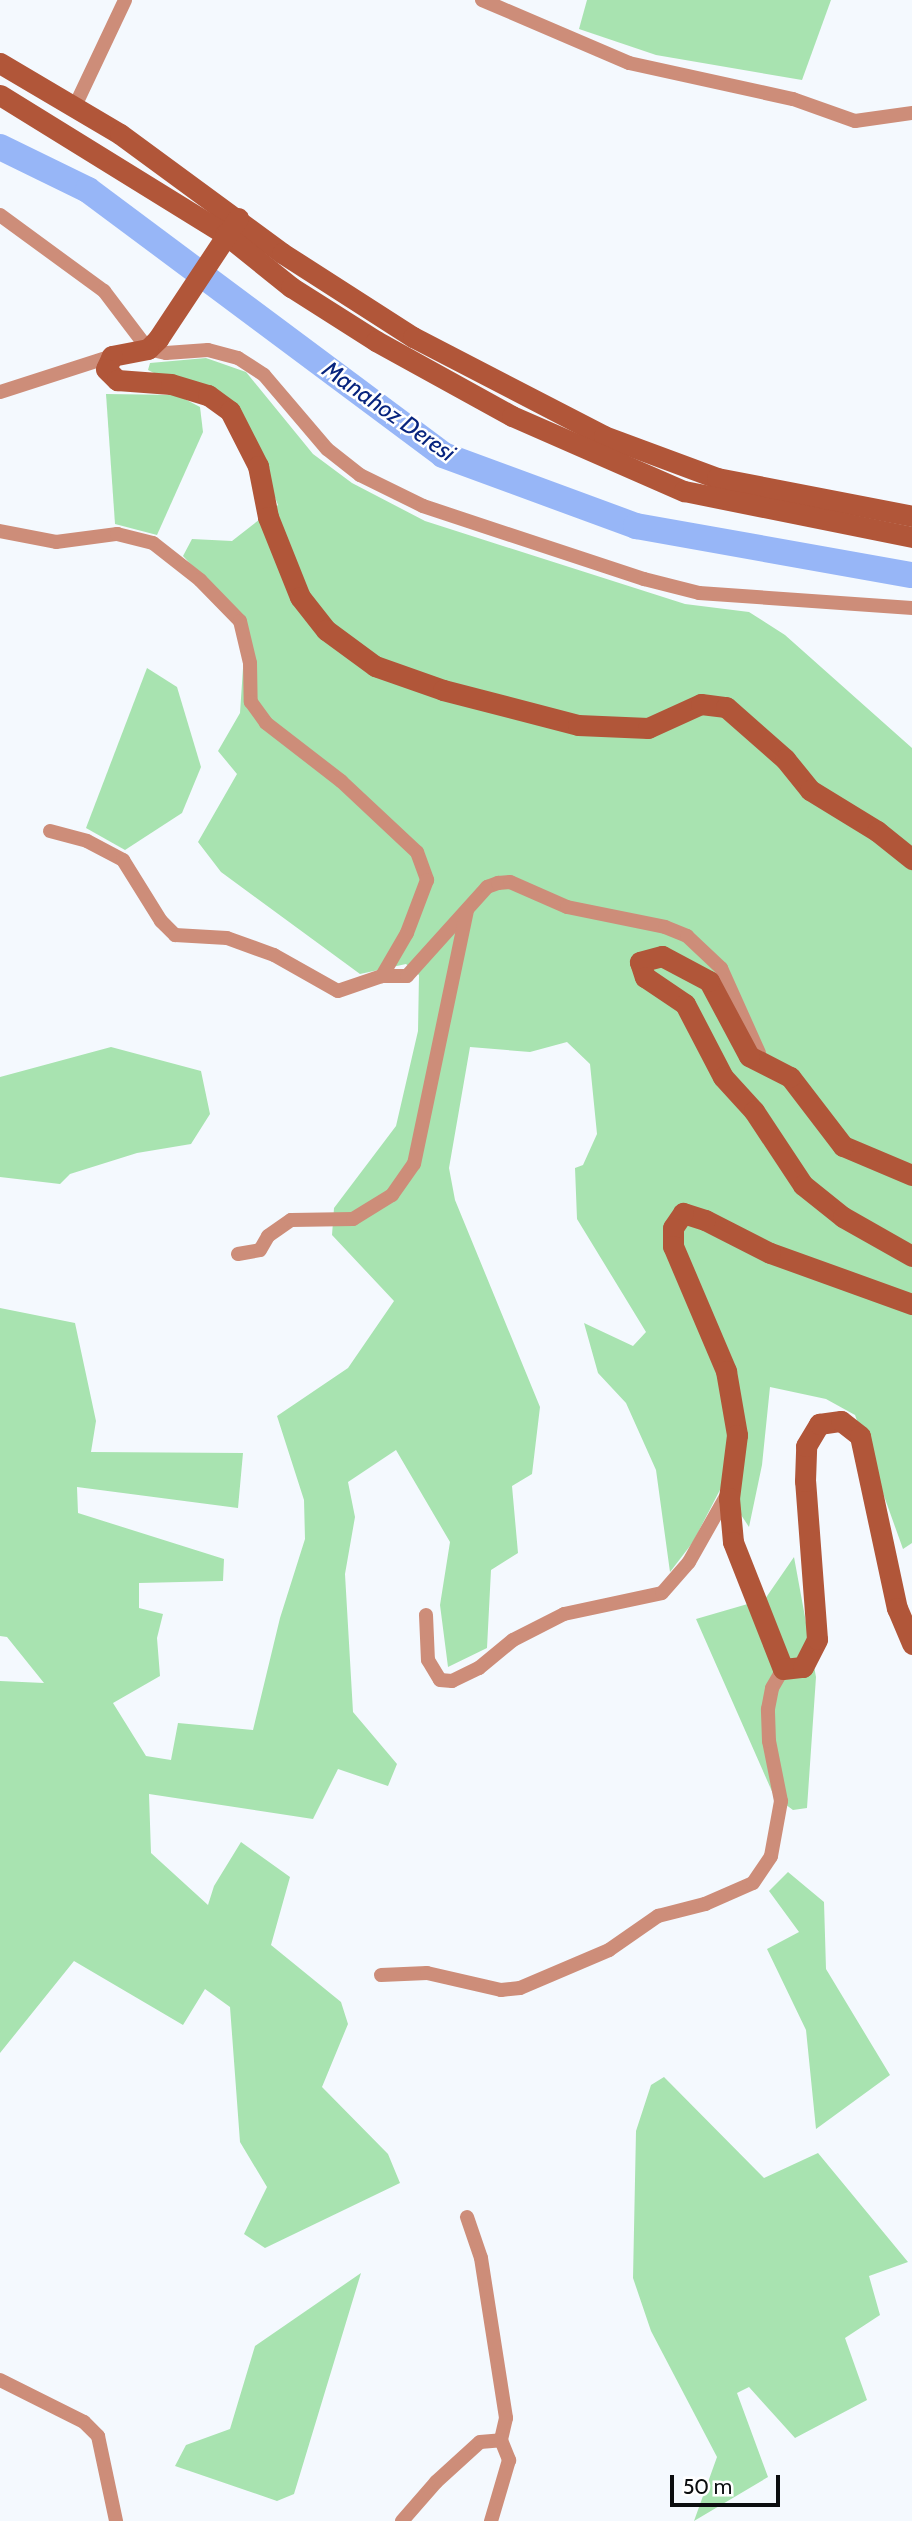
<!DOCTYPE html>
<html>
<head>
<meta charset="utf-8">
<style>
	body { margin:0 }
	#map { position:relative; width:912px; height:2521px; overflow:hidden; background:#f4f9fe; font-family:Cabin,sans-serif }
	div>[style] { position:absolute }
	.green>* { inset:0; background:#a8e3b0 }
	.river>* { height:26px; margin:-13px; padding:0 13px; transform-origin:13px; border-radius:13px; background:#97b6f7 }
	.street>* { height:14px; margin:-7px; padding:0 7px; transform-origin:7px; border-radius:7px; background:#cd8d79 }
	.secondary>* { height:21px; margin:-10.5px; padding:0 10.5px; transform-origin:10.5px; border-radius:10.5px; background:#b15639 }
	span { translate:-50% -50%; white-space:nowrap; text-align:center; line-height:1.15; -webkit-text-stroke:5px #fff; paint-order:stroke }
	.water-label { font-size:24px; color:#07247e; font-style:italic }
	.scale { position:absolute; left:670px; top:2475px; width:110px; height:32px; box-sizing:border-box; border:4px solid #0b0d0f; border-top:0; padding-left:9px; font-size:21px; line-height:24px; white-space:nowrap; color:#0b0d0f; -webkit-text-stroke:5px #fff; paint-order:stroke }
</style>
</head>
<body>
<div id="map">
	<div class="green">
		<div style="clip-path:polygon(587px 0,831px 0,802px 80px,656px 55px,579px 29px)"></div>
		<div style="clip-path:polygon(206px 358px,246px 372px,313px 454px,352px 483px,425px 521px,685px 604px,749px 612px,785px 635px,912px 748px,912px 1543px,903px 1549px,855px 1415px,826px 1399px,770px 1387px,762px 1465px,749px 1527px,722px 1486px,693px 1542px,670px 1572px,656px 1470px,626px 1403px,598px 1373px,584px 1323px,633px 1346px,646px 1332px,577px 1219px,575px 1168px,583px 1165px,597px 1134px,590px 1064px,567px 1042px,530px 1052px,470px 1047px,449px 1168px,455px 1200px,540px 1407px,532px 1474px,512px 1486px,518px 1553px,491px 1570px,487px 1648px,448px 1667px,440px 1605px,450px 1542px,396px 1450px,348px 1482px,355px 1517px,345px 1574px,353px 1712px,397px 1764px,388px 1786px,338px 1769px,313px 1819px,149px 1794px,151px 1853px,208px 1905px,214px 1886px,241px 1842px,290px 1877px,271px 1945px,341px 2002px,348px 2024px,322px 2087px,388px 2154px,400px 2183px,265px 2248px,244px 2234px,267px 2187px,240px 2142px,230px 2007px,205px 1989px,183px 2025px,74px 1961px,0 2053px,0 1681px,44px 1683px,7px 1637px,0 1636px,0 1308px,75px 1323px,96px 1421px,91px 1452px,243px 1453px,238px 1508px,77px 1487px,78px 1513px,224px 1559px,223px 1581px,139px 1583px,139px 1608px,163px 1614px,157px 1638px,160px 1676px,113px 1703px,146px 1756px,171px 1760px,178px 1723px,253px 1730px,280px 1618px,305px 1539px,304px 1500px,277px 1416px,348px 1368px,394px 1301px,332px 1235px,334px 1208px,396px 1126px,418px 1031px,419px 975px,406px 964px,360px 974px,221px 872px,198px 842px,237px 774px,218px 751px,240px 713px,246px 623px,183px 556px,192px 539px,232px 541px,278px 505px,243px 418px,148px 370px,150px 363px)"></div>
		<div style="clip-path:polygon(106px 394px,177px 395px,200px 407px,203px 432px,157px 535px,115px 524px)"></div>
		<div style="clip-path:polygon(147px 668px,177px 687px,201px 767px,182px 813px,125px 850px,86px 828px)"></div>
		<div style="clip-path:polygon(111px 1047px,201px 1071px,210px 1114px,191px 1144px,137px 1153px,70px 1174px,60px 1184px,0 1177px,0 1077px)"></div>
		<div style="clip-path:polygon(794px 1557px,816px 1677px,807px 1808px,793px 1810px,774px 1796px,696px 1619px,765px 1599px)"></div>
		<div style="clip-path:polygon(788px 1872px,824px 1902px,826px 1969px,890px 2075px,816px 2129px,806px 2030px,767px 1949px,799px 1932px,769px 1891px)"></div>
		<div style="clip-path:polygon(664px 2077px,764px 2178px,818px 2153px,908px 2262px,869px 2276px,880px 2315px,845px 2338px,867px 2400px,795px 2438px,749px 2387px,737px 2393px,768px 2477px,694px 2521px,717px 2457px,651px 2331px,633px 2278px,636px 2131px,651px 2085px)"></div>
		<div style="clip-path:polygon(361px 2273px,294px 2494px,277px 2501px,175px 2466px,186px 2445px,230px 2429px,255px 2346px)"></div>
	</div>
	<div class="river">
		<div style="left:0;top:147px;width:98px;rotate:26deg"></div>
		<div style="left:88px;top:190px;width:443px;rotate:36.7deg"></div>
		<div style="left:443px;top:455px;width:206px;rotate:20.2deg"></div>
		<div style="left:636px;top:526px;width:280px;rotate:10.1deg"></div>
	</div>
	<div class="street">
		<div style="left:482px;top:0;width:160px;rotate:23.2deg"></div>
		<div style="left:629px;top:63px;width:168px;rotate:12.4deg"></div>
		<div style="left:793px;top:99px;width:66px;rotate:19.5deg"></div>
		<div style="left:855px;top:121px;width:58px;rotate:-8deg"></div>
		<div style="left:75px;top:106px;width:117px;rotate:-64.7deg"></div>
		<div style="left:0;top:215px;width:129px;rotate:36.2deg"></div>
		<div style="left:104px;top:291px;width:73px;rotate:52.8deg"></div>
		<div style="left:148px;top:349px;width:18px;rotate:13deg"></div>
		<div style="left:166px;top:353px;width:42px;rotate:-4.1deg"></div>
		<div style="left:208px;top:350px;width:31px;rotate:15deg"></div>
		<div style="left:238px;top:358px;width:31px;rotate:33deg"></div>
		<div style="left:264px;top:375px;width:97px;rotate:49.6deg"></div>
		<div style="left:327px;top:449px;width:42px;rotate:38.2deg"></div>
		<div style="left:360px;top:475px;width:70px;rotate:26.2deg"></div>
		<div style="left:423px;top:506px;width:233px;rotate:18.3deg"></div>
		<div style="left:644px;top:579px;width:57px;rotate:14.3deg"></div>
		<div style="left:699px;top:593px;width:214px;rotate:4deg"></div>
		<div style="left:0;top:392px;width:118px;rotate:-17.8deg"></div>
		<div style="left:0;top:531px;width:57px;rotate:11.1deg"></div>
		<div style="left:56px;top:542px;width:62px;rotate:-7.5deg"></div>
		<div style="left:117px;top:534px;width:37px;rotate:14deg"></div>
		<div style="left:153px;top:543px;width:60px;rotate:38.2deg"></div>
		<div style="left:200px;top:580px;width:57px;rotate:45.7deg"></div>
		<div style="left:240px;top:621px;width:43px;rotate:76.6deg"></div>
		<div style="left:250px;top:663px;width:39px;rotate:89deg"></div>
		<div style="left:251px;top:702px;width:26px;rotate:54deg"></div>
		<div style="left:266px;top:723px;width:95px;rotate:37.7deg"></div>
		<div style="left:341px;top:781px;width:104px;rotate:43.1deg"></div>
		<div style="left:417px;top:852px;width:30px;rotate:70deg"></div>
		<div style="left:427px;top:880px;width:57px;rotate:110.7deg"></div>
		<div style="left:407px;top:933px;width:50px;rotate:120.2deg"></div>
		<div style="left:50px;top:831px;width:38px;rotate:15deg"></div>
		<div style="left:87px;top:841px;width:41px;rotate:27.8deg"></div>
		<div style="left:123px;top:860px;width:72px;rotate:58.1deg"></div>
		<div style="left:161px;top:921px;width:20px;rotate:45deg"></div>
		<div style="left:175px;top:935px;width:52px;rotate:3.3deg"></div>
		<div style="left:227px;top:938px;width:50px;rotate:19.9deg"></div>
		<div style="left:274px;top:955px;width:73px;rotate:29.4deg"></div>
		<div style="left:338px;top:991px;width:46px;rotate:-18.8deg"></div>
		<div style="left:382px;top:976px;width:25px"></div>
		<div style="left:407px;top:976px;width:120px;rotate:-48deg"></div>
		<div style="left:487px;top:887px;width:12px;rotate:-20deg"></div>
		<div style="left:498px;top:883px;width:12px;rotate:-5deg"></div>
		<div style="left:510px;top:882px;width:62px;rotate:23.7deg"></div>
		<div style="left:567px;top:907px;width:100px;rotate:11.5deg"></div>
		<div style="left:665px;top:927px;width:24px;rotate:22deg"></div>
		<div style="left:687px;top:936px;width:47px;rotate:43.3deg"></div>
		<div style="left:721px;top:968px;width:93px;rotate:65.9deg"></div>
		<div style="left:238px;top:1254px;width:22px;rotate:-10deg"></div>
		<div style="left:260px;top:1250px;width:16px;rotate:-60deg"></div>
		<div style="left:268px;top:1236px;width:28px;rotate:-35deg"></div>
		<div style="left:291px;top:1220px;width:62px;rotate:-0.9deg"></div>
		<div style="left:353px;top:1219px;width:46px;rotate:-31.6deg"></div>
		<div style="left:392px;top:1195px;width:38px;rotate:-55deg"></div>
		<div style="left:414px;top:1164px;width:259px;rotate:-78.2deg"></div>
		<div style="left:426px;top:1615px;width:45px;rotate:87.5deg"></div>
		<div style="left:428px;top:1660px;width:23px;rotate:59deg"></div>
		<div style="left:440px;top:1680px;width:12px;rotate:5deg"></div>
		<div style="left:452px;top:1681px;width:30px;rotate:-26deg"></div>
		<div style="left:479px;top:1668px;width:44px;rotate:-39.5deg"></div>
		<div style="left:513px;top:1640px;width:57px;rotate:-27deg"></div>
		<div style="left:564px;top:1614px;width:100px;rotate:-12.1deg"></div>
		<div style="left:662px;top:1593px;width:41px;rotate:-48.9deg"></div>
		<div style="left:689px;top:1562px;width:79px;rotate:-60.5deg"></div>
		<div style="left:381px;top:1975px;width:46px;rotate:-2.5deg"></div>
		<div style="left:427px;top:1973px;width:76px;rotate:12.9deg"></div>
		<div style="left:501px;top:1990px;width:19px;rotate:-6deg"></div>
		<div style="left:520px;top:1988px;width:97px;rotate:-23.1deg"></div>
		<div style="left:609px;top:1950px;width:60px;rotate:-34.8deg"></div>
		<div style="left:658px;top:1916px;width:49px;rotate:-14.3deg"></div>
		<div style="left:705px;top:1904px;width:52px;rotate:-23.6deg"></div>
		<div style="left:753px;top:1883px;width:32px;rotate:-56deg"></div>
		<div style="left:771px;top:1856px;width:56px;rotate:-79.7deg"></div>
		<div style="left:781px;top:1801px;width:61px;rotate:-101.3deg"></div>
		<div style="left:769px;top:1741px;width:32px;rotate:-92deg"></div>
		<div style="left:768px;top:1709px;width:21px;rotate:-79deg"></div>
		<div style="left:772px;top:1688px;width:22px;rotate:-60deg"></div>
		<div style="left:467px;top:2217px;width:43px;rotate:71.1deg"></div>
		<div style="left:481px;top:2258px;width:162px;rotate:81.1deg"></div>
		<div style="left:506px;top:2418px;width:23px;rotate:103deg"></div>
		<div style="left:0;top:2380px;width:94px;rotate:26.6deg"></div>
		<div style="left:84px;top:2422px;width:20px;rotate:45deg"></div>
		<div style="left:98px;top:2436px;width:87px;rotate:78deg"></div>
		<div style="left:402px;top:2521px;width:52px;rotate:-48.9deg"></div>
		<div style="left:436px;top:2482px;width:59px;rotate:-42.3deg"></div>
		<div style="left:480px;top:2442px;width:21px;rotate:-5deg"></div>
		<div style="left:501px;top:2440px;width:22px;rotate:68deg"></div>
		<div style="left:509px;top:2460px;width:64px;rotate:106.4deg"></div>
	</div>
	<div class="secondary">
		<div style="left:0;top:63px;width:139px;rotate:30.6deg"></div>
		<div style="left:120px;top:134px;width:201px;rotate:36.3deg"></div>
		<div style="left:282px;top:253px;width:156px;rotate:32.7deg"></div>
		<div style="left:413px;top:337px;width:215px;rotate:27.4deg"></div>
		<div style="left:604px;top:436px;width:121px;rotate:20.4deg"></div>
		<div style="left:717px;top:478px;width:199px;rotate:11deg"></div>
		<div style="left:0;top:95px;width:264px;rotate:31.7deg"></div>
		<div style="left:225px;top:234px;width:85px;rotate:38.8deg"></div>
		<div style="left:291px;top:287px;width:101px;rotate:32.4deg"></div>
		<div style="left:376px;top:341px;width:155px;rotate:28.9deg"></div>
		<div style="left:512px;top:416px;width:188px;rotate:23.6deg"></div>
		<div style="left:684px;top:491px;width:233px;rotate:11.4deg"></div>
		<div style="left:238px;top:218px;width:145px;rotate:123.5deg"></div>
		<div style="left:158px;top:339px;width:14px;rotate:135deg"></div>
		<div style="left:148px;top:349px;width:37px;rotate:169deg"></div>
		<div style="left:112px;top:356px;width:14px;rotate:115deg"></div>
		<div style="left:106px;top:369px;width:16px;rotate:45deg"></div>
		<div style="left:117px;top:380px;width:54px;rotate:4.2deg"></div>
		<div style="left:171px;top:384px;width:39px;rotate:17deg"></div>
		<div style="left:208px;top:395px;width:27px;rotate:36deg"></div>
		<div style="left:230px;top:411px;width:62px;rotate:63deg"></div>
		<div style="left:258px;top:466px;width:52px;rotate:78.9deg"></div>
		<div style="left:268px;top:517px;width:86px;rotate:68.2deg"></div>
		<div style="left:300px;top:597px;width:42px;rotate:51.8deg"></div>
		<div style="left:326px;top:630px;width:61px;rotate:36.3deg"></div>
		<div style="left:375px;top:666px;width:72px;rotate:19.4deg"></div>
		<div style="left:443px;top:690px;width:139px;rotate:14.5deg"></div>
		<div style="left:578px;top:725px;width:70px;rotate:2.5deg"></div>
		<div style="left:648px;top:728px;width:58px;rotate:-24.4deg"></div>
		<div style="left:701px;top:704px;width:25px;rotate:7deg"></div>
		<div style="left:726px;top:707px;width:79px;rotate:41.4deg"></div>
		<div style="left:785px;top:759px;width:40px;rotate:51deg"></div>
		<div style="left:810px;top:790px;width:79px;rotate:31.5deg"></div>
		<div style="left:877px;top:831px;width:45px;rotate:38.7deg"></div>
		<div style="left:912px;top:1175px;width:75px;rotate:-157.2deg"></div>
		<div style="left:843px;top:1146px;width:87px;rotate:-127.5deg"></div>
		<div style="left:790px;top:1077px;width:46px;rotate:-152.9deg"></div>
		<div style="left:749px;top:1056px;width:85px;rotate:-118.1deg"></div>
		<div style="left:709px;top:981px;width:53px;rotate:-152deg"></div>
		<div style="left:662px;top:956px;width:23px;rotate:165deg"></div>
		<div style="left:640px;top:962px;width:16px;rotate:72deg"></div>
		<div style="left:645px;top:977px;width:48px;rotate:34deg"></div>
		<div style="left:685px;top:1004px;width:82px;rotate:62.5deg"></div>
		<div style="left:723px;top:1077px;width:46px;rotate:47.6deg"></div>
		<div style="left:754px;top:1111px;width:89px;rotate:56.5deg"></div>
		<div style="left:803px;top:1185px;width:51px;rotate:38.7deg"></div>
		<div style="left:843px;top:1217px;width:79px;rotate:29.5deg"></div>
		<div style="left:912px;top:1304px;width:151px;rotate:-160.2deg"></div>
		<div style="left:770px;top:1253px;width:73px;rotate:-153.1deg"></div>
		<div style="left:705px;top:1220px;width:23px;rotate:-162deg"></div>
		<div style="left:683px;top:1213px;width:18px;rotate:124deg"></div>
		<div style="left:673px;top:1228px;width:18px;rotate:90deg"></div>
		<div style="left:673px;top:1246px;width:136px;rotate:67deg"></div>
		<div style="left:726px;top:1371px;width:65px;rotate:80.2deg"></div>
		<div style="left:737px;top:1435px;width:64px;rotate:97.2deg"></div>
		<div style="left:729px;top:1498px;width:44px;rotate:84.8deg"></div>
		<div style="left:733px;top:1542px;width:136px;rotate:68.5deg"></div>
		<div style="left:783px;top:1669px;width:20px;rotate:-6deg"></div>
		<div style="left:803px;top:1667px;width:31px;rotate:-63deg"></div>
		<div style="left:817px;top:1639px;width:158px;rotate:-94.3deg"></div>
		<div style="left:805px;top:1481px;width:35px;rotate:-88deg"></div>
		<div style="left:806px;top:1446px;width:26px;rotate:-59deg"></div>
		<div style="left:819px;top:1424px;width:22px;rotate:-8deg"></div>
		<div style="left:841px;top:1421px;width:24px;rotate:38deg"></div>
		<div style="left:860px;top:1436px;width:176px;rotate:77.9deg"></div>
		<div style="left:897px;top:1608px;width:39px;rotate:67deg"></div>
	</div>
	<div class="water-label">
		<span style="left:389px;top:411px;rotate:35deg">Manahoz Deresi</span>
	</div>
	<div class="scale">50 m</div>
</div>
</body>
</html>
